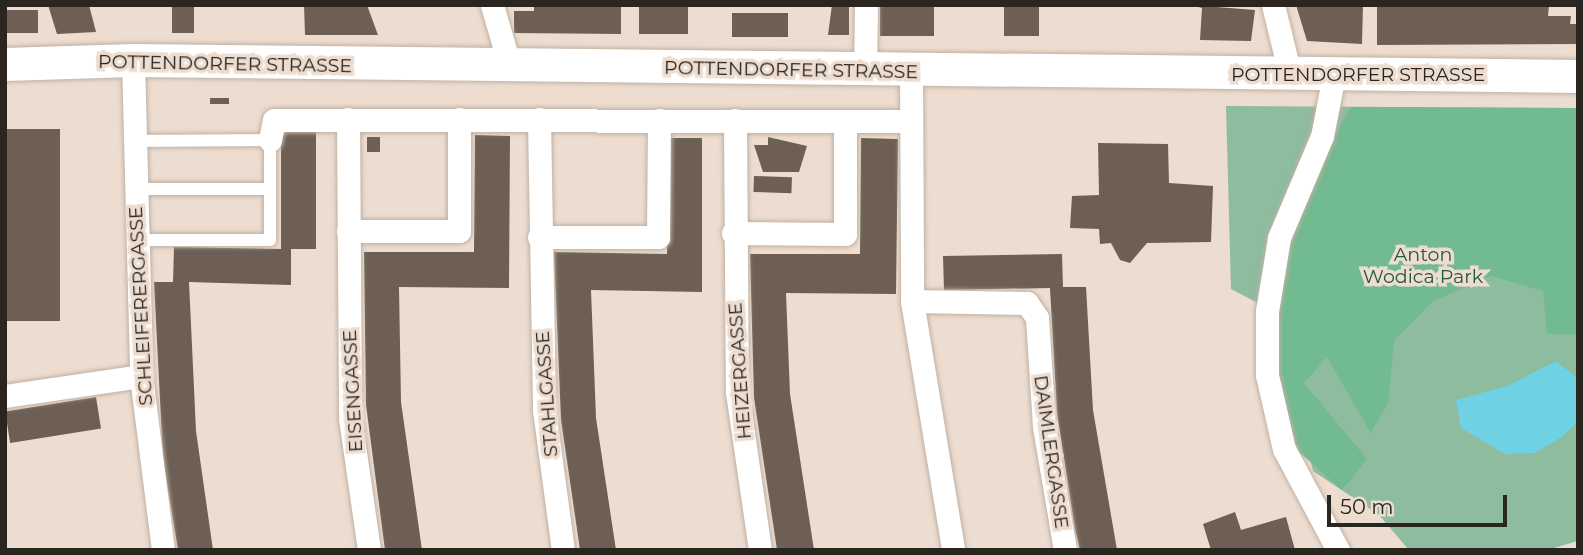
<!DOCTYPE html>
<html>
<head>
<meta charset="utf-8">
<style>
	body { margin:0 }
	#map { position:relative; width:1583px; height:555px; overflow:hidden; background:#edddd0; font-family:Montserrat,sans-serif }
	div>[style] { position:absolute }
	.green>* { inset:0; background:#8dbc9f }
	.forest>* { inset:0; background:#72ba8f }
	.water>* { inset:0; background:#6fd1e4 }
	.building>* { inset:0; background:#6d5f54; transform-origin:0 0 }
	.roads { filter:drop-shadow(0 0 2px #c0b1a4) drop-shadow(0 0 2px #c0b1a4) }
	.lane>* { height:12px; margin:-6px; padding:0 6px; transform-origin:6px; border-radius:6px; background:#fff }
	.street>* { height:23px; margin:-11.5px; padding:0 11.5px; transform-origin:11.5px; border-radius:11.5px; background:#fff }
	.secondary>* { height:33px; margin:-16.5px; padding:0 16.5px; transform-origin:16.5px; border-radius:16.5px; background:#fff }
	span { translate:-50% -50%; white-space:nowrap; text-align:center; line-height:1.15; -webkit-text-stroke:7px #edddd0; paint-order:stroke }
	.street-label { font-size:19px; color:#2b2520 }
	.park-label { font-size:19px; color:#23583b }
	.frame { position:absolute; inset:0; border:7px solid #2b2520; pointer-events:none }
	.scale { position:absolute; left:1327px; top:495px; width:180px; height:32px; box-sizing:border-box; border:4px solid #2b2520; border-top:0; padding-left:9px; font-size:21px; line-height:24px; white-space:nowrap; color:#2b2520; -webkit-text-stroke:5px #edddd0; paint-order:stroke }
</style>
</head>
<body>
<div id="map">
	<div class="green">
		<div style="clip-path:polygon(1226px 106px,1578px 108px,1578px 541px,1547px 550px,1409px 550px,1379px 515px,1313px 471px,1275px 312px,1231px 289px)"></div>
	</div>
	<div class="forest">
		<div style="clip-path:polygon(1351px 107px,1578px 108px,1578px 334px,1547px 334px,1543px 291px,1491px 276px,1433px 301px,1394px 341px,1388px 403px,1371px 433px,1327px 357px,1304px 383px,1367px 459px,1342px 490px,1290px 444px,1274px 375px,1280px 279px,1302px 193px)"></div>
	</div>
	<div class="water">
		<div style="clip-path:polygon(1556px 361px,1578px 379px,1578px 421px,1563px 436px,1535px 453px,1505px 454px,1461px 428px,1456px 400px,1507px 386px)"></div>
	</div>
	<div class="building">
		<div style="clip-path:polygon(48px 5px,89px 5px,96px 32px,57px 34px)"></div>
		<div style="left:172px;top:5px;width:22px;height:28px"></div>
		<div style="clip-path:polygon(304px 5px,367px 5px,378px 35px,305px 35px)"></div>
		<div style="clip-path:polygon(534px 5px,621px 5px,621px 34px,514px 33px,514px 11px,534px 11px)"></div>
		<div style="left:639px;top:5px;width:49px;height:29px"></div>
		<div style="clip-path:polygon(832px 5px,849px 5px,849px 35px,828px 35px)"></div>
		<div style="left:880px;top:5px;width:54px;height:31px"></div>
		<div style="left:1039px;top:5px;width:31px;height:35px;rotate:90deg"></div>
		<div style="clip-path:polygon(1191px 5px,1255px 10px,1251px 41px,1200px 40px,1202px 8px)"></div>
		<div style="clip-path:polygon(1296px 5px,1363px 5px,1362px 44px,1307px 41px)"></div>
		<div style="clip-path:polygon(1549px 5px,1548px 16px,1571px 16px,1570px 24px,1578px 24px,1578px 44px,1377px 45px,1377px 7px)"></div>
		<div style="left:5px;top:10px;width:33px;height:23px"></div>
		<div style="left:732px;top:13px;width:56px;height:24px"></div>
		<div style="left:210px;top:98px;width:19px;height:6px"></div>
		<div style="left:5px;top:129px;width:55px;height:192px"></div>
		<div style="clip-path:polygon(281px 132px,316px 132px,316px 249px,291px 249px,291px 285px,189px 282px,196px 431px,213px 550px,178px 550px,163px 459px,154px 282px,173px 282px,174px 247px,281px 249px)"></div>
		<div style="clip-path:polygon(475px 135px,510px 136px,509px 288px,399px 287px,401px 402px,422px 550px,385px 550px,366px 405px,364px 252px,474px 252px)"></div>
		<div style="left:367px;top:137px;width:13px;height:15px"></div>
		<div style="clip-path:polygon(768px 137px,807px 146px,799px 172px,763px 172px,754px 145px,768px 145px)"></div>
		<div style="clip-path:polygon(668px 138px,702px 138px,702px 292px,591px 290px,596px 418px,616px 550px,580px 550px,561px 420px,554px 252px,667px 254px)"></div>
		<div style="clip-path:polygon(861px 138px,898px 139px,896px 294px,786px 293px,790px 394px,814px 550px,777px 550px,754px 398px,750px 254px,860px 254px)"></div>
		<div style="clip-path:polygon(1098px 143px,1168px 144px,1169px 183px,1213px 186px,1211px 242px,1147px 243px,1130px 263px,1120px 260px,1111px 243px,1100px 244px,1099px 229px,1070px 228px,1072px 196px,1099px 195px)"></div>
		<div style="left:754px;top:176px;width:38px;height:16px;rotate:2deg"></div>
		<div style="clip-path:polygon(1062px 254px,1063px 287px,1086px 287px,1093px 410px,1117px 550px,1080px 550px,1075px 529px,1057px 413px,1050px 288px,944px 290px,943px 256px)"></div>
		<div style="left:96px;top:397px;width:32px;height:92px;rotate:81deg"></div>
		<div style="clip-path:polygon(1235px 512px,1241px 530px,1286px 517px,1295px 550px,1211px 550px,1203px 524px)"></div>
	</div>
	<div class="roads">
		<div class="lane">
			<div style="left:135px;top:141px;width:135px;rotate:-0.4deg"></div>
			<div style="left:270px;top:140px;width:100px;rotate:90deg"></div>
			<div style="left:270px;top:240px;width:133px;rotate:180deg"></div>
			<div style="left:136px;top:189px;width:134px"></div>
		</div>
		<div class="street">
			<div style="left:492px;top:5px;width:65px;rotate:73.8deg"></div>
			<div style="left:1273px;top:5px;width:71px;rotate:76.2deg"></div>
			<div style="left:133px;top:60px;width:316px;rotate:88.5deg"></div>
			<div style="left:141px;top:376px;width:175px;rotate:82.8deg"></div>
			<div style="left:865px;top:71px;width:66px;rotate:-89.1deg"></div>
			<div style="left:911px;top:72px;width:229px;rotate:89.7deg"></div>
			<div style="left:912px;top:301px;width:252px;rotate:80.6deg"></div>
			<div style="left:1334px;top:75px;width:62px;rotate:101.1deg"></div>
			<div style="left:1322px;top:136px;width:111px;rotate:112.9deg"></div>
			<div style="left:1279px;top:238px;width:74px;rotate:99.3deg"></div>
			<div style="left:1267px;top:311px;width:64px;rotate:90deg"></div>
			<div style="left:1267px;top:375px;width:76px;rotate:77.1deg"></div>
			<div style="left:1284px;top:449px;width:115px;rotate:61.9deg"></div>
			<div style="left:348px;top:119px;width:299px;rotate:89.6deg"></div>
			<div style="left:350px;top:418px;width:133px;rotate:81.8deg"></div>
			<div style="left:539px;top:119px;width:291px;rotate:89deg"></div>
			<div style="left:544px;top:410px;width:141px;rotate:82.3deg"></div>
			<div style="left:735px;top:120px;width:272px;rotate:89.6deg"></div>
			<div style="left:737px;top:392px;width:160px;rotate:81.7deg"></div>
			<div style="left:270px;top:140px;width:20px;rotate:-79deg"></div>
			<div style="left:274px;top:120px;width:636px;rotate:0.09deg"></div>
			<div style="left:348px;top:231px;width:111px"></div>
			<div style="left:459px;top:231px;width:112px;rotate:-90deg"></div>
			<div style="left:733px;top:233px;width:112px;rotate:0.5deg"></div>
			<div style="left:845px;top:234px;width:113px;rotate:-90deg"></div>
			<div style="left:539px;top:237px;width:119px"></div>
			<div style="left:658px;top:237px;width:117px;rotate:-89.5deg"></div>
			<div style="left:912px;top:301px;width:115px;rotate:1deg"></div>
			<div style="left:1027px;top:303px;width:18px;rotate:56deg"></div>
			<div style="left:1037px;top:318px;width:109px;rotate:86.3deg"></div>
			<div style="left:1044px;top:427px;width:125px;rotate:80.3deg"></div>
			<div style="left:5px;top:396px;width:137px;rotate:-8.4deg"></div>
		</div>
		<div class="secondary">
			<div style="left:5px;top:64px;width:128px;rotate:-1.8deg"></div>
			<div style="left:133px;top:60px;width:1445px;rotate:0.63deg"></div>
		</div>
	</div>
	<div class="street-label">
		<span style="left:225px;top:64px;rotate:1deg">POTTENDORFER STRASSE</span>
		<span style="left:791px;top:70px;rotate:1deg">POTTENDORFER STRASSE</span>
		<span style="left:1358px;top:75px">POTTENDORFER STRASSE</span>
		<span style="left:141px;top:306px;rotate:-93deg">SCHLEIFERERGASSE</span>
		<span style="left:740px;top:371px;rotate:-94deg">HEIZERGASSE</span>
		<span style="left:353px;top:391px;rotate:-93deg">EISENGASSE</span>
		<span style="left:547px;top:394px;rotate:-94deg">STAHLGASSE</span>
		<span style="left:1051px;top:452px;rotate:82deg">DAIMLERGASSE</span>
	</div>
	<div class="park-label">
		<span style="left:1423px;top:266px">Anton<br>Wodica Park</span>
	</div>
	<div class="frame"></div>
	<div class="scale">50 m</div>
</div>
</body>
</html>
